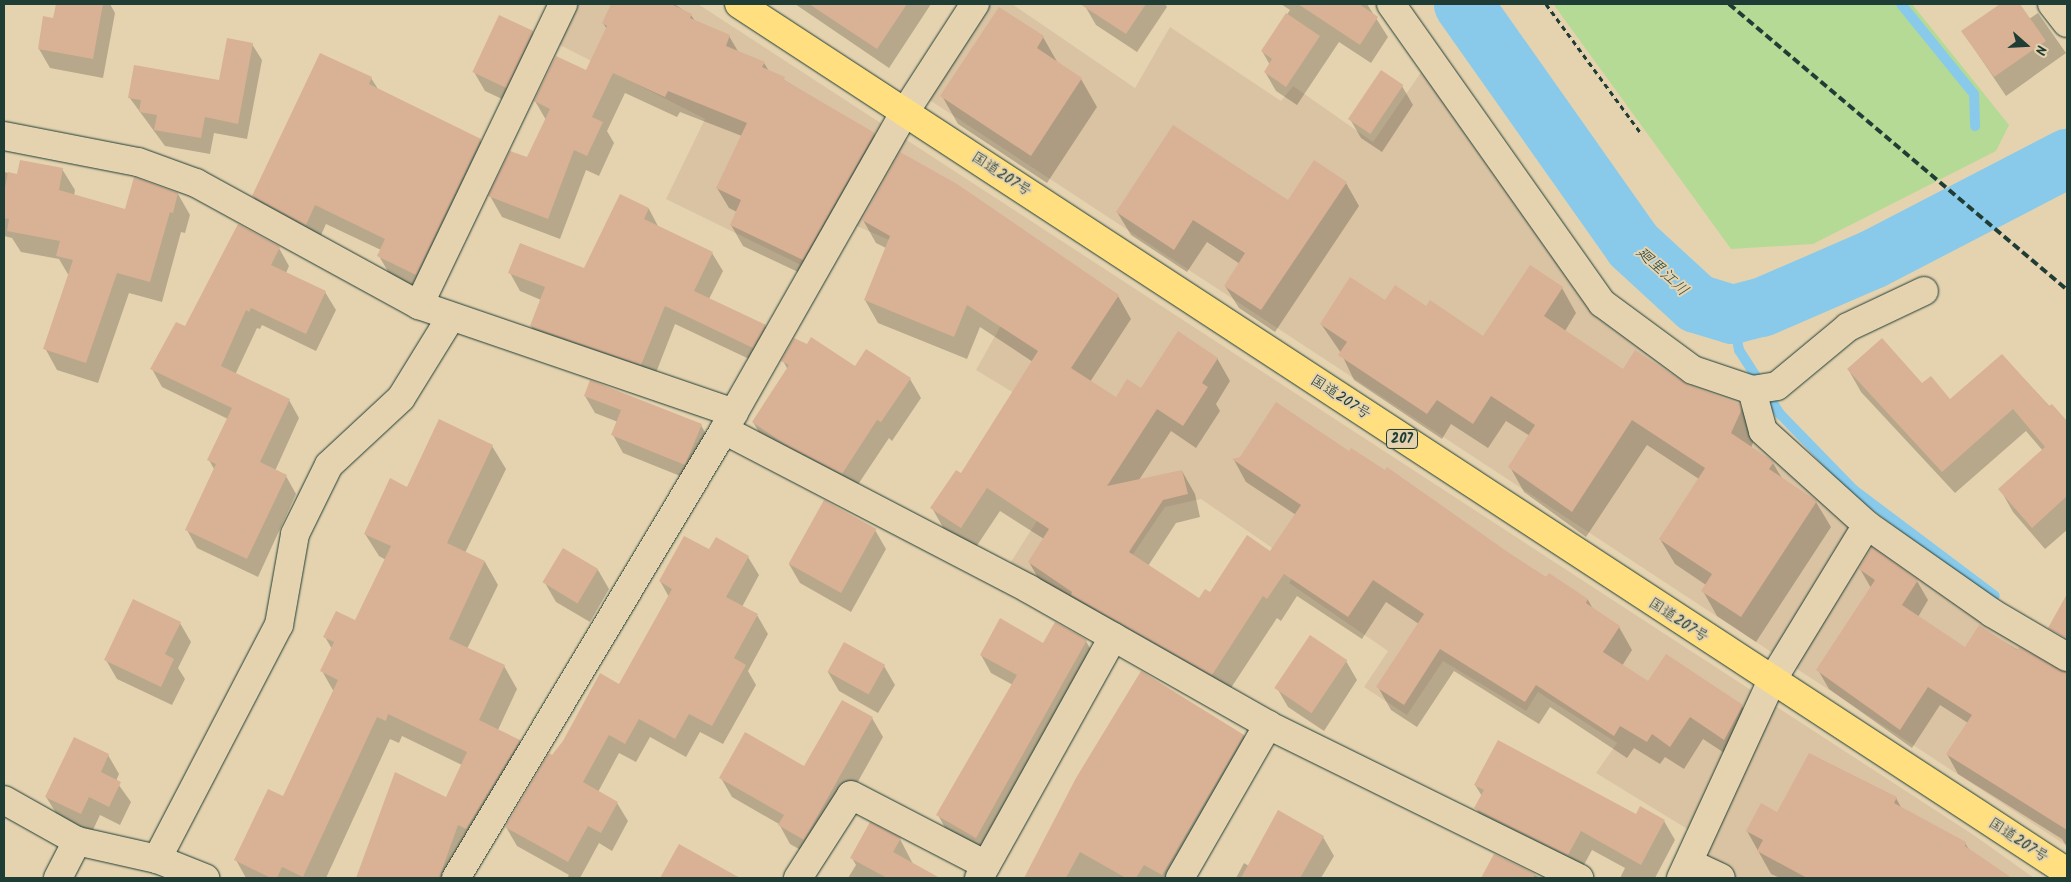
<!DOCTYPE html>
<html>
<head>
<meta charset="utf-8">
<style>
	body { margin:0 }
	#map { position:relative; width:2071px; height:882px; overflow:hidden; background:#e5d3b0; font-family:Kalam,"Klee One",sans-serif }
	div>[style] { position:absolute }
	.built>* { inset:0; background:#d9c3a3 }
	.green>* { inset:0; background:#b5da95 }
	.shadow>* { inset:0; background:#0003 }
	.stream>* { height:10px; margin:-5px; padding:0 5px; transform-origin:5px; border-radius:5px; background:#89caea }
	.river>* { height:59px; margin:-29.5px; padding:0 29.5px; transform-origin:29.5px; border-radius:29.5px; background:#89caea }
	.building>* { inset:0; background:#d9b195; transform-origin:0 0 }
	.path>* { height:3px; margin-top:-1.5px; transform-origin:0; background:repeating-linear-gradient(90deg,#1f3d34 0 5px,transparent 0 9px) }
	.roads { filter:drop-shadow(0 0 1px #1f3d34) drop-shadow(0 0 1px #1f3d34) }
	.street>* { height:28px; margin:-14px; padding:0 14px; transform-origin:14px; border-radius:14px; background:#e5d3b0 }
	.highway>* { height:28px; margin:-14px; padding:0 14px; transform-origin:14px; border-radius:14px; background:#ffdf80 }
	.rail>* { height:4px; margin-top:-2px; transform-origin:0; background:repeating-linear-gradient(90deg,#1f3d34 0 8px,transparent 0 12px) }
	span { translate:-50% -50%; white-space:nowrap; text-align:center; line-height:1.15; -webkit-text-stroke:4px #e5d3b0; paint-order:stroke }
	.shield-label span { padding:1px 4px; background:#e5d3b0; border:1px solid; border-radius:4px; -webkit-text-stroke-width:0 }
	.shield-label { font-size:14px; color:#1f3d34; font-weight:700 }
	.street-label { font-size:15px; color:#1f3d34 }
	.water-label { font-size:16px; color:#2a4b46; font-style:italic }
	.frame { position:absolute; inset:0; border:5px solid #1f3d34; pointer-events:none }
	.north { position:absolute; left:2001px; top:20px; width:50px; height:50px; -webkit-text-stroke:4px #e5d3b0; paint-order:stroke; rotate:109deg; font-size:14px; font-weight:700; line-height:20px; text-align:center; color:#1f3d34 }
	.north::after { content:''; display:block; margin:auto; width:18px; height:22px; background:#1f3d34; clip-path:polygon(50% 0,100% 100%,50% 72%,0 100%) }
</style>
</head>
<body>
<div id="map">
	<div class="built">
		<div style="clip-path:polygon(577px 4px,698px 4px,1975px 836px,2034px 878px,1734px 878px,1698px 861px,1707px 841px,1596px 773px,1617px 743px,1538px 692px,1526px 711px,1443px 661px,1407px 715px,1364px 687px,1388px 651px,1289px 583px,1300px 567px,1201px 499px,1165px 507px,1092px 615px,1007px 568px,1075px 461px,1050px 415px,976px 370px,1014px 302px,961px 271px,836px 217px,807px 268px,666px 199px,705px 119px,556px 43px)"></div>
		<div style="clip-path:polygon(986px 4px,1012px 4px,1135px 88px,1170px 27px,1281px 101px,1293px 86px,1373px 142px,1424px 68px,1595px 311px,1756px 397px,1769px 415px,1871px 514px,1999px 605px,2067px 644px,2067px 846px,925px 97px)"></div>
	</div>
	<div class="green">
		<div style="clip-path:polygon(1912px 4px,2009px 125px,1996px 151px,1813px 244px,1731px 249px,1554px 5px)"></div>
	</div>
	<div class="shadow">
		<div style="clip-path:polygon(57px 4px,110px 4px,115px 13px,103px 78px,50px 68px,39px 49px,54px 19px)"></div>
		<div style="clip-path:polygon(612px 4px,674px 4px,691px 15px,695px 21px,729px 36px,739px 53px,764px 63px,769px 71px,874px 134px,886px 154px,815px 280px,743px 246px,731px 225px,737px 212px,729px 208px,717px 188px,742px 136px,680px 112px,677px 117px,625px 93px,607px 131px,614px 143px,599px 176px,586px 170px,560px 239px,502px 217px,490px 196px,528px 159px,546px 120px,535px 101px,587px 72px,607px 29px,603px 23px)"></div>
		<div style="clip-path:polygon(795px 4px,931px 4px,889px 68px)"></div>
		<div style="clip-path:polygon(1087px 4px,1165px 4px,1167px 7px,1137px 52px,1096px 25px,1085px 6px)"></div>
		<div style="clip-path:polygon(1281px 4px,1367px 4px,1388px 37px,1371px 63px,1339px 42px,1297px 105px,1276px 91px,1265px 72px,1270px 65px,1262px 51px,1290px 10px)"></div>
		<div style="clip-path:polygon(2002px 4px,2018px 4px,2029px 19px,2038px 13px,2066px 53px,2006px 96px,1963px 32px)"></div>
		<div style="clip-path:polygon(999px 9px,1043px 37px,1059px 65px,1081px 79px,1097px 107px,1047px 183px,958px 124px,942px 96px)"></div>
		<div style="clip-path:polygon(532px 32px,543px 51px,517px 106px,485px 91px,474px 72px)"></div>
		<div style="clip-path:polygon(252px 44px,262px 60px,247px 139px,214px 133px,210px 154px,165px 146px,129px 97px,220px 81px)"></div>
		<div style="clip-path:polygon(321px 54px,371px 78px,378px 89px,480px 140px,491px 159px,427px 293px,390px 275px,379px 256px,381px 250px,326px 224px,317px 244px,264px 215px,253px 196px)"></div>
		<div style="clip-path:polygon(1402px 86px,1413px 105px,1382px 152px,1361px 138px,1350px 119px)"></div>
		<div style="clip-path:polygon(62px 169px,75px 190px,74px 196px,126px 210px,178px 194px,190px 215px,185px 233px,181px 232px,162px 302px,129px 293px,98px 383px,57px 370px,45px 348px,69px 276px,59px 259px,21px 252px,12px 238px,4px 236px,4px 172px,18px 175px)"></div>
		<div style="clip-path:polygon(1346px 183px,1359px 206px,1275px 332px,1239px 308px,1225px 286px,1240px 264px,1207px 242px,1187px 272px,1131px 235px,1117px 212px,1288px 202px)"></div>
		<div style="clip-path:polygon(621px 196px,649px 209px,659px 228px,712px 253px,723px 271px,709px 299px,765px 326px,776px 344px,764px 366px,675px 324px,652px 383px,542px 345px,531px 326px,541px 300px,520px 291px,510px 273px,585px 270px)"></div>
		<div style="clip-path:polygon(863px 220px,1118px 296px,1131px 319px,1090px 382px,1116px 398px,1217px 358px,1230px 381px,1216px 404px,1220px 411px,1196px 448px,1171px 431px,1139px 480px,1182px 471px,1195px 494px,1200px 517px,1176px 523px,1148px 566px,1199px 600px,1271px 553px,1296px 515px,1246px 482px,1234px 460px,1350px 452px,1547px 578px,1549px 575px,1588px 600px,1593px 609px,1619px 627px,1632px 650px,1622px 666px,1648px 683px,1742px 706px,1756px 729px,1738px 762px,1703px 739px,1684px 769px,1665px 757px,1660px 764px,1634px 748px,1627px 758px,1550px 707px,1539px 724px,1454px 671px,1417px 727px,1391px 710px,1378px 687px,1419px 624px,1386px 602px,1362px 639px,1297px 596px,1281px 621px,1277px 618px,1225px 697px,1042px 585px,1029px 562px,1044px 539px,1000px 511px,974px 550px,945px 531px,932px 508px,961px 475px,1033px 362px,980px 327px,967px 359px,878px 323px,865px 300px,886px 248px,876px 243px)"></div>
		<div style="clip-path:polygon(279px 248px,289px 266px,286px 273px,325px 292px,336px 310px,316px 351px,262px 325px,260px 329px,257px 328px,235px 375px,289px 400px,299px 418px,275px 471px,286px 476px,296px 494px,258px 577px,197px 548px,187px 530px,214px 469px,209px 460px,228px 419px,162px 387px,152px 369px,186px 328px)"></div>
		<div style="clip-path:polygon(1562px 288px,1576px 313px,1565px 331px,1623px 370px,1687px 386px,1739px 405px,1754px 431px,1755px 437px,1751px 448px,1773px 463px,1783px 480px,1816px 502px,1831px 527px,1756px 642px,1717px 616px,1703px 591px,1706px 585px,1675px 564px,1660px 539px,1699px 479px,1647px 445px,1586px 537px,1524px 492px,1510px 467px,1530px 436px,1506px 421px,1488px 448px,1451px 424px,1442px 439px,1354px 380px,1341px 353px,1321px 324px,1386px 302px,1427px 308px,1483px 338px)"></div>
		<div style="clip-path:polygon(2002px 355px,2067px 425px,2067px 530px,2045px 549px,2013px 512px,2000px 489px,2043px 451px,2026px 431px,1955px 493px,1861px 392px,1848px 369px,1922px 385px,1950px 401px)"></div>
		<div style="clip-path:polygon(783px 361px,855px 368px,910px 379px,921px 398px,892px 441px,889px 438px,853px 492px,764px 441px,753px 422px,788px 370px)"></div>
		<div style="clip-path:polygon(585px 396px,701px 425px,711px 443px,695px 482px,623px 453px,613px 435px,618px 422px,595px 413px)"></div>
		<div style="clip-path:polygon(439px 421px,492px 446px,506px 469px,465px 553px,485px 562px,498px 585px,467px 649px,504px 666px,517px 689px,498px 730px,520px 741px,533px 763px,460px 878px,370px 878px,362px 864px,447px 798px,462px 765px,402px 736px,399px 743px,390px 739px,326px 878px,246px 878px,236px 860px,284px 798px,334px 692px,322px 671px,332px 649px,325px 637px,356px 622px,386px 560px,379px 556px,365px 534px,407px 488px)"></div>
		<div style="clip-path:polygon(875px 530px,886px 549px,851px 612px,800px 583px,789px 564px)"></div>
		<div style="clip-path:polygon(1872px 549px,1917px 581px,1928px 600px,1918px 617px,1965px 648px,1979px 627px,2052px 670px,2053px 704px,2067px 712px,2067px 847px,2062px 839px,1958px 774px,1947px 754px,1968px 723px,1940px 705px,1912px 748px,1829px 689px,1818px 670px,1871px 588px,1860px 569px)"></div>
		<div style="clip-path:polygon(710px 551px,748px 557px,759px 575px,742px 607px,757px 615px,768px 634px,748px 671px,756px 685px,723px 744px,700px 732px,686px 757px,650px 737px,636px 762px,619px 753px,598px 792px,617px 803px,628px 821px,612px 851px,599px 843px,580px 878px,567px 878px,569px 875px,517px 846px,506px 827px,553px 757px,619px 685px,669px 597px,660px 581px)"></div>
		<div style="clip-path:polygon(598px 570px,609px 589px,590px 622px,556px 602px,545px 583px)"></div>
		<div style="clip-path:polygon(180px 623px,191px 642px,178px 668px,185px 679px,172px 705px,117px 679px,106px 660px)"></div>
		<div style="clip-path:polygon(1086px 641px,1096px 659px,986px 855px,948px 833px,938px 815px,1013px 685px,991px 673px,981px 655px)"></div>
		<div style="clip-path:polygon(1346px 661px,1357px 680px,1324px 731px,1288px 707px,1277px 688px)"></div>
		<div style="clip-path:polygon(884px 666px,895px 685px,878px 713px,839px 691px,828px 672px)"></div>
		<div style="clip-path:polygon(872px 718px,883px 737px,815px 858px,790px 844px,779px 824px,732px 797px,721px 778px,804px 767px)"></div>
		<div style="clip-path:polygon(1244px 735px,1254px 754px,1182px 878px,1025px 878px,1052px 832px)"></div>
		<div style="clip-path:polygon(108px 755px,119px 774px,116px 781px,131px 802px,120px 825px,100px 815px,92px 832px,58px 816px,46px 797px)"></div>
		<div style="clip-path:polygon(1475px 785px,1664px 821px,1675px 840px,1655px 878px,1620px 878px,1625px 868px,1592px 850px,1579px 874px,1487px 827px,1476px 808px,1482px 796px)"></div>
		<div style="clip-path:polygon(1896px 798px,1902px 809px,1965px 843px,1970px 851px,2010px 878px,1780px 878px,1771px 874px,1747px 831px,1777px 813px)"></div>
		<div style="clip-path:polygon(1323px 837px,1334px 856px,1321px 878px,1236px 878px,1244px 863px,1249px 866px)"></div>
		<div style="clip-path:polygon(900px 839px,913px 864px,938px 878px,848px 878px,856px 865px,852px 858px)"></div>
		<div style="clip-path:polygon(680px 846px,714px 865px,722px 878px,661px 878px)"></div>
		<div style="clip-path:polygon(1495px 855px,1541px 878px,1482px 878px)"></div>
	</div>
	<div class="stream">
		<div style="left:1901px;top:4px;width:116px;rotate:51deg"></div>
		<div style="left:1974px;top:94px;width:32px;rotate:88deg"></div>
		<div style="left:1732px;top:314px;width:37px;rotate:79deg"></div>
		<div style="left:1739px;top:350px;width:76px;rotate:57.4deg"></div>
		<div style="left:1780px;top:414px;width:106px;rotate:45.8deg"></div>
		<div style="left:1854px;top:490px;width:176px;rotate:36.9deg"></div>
	</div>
	<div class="river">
		<div style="left:1463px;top:4px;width:295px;rotate:54.8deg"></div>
		<div style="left:1633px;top:245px;width:86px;rotate:42.6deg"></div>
		<div style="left:1696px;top:303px;width:38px;rotate:17deg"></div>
		<div style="left:1732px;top:314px;width:30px;rotate:-14deg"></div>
		<div style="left:1761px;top:307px;width:121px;rotate:-23.4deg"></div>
		<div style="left:1872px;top:259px;width:220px;rotate:-27.4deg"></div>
	</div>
	<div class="building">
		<div style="clip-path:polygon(56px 4px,103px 4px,93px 59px,38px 49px,43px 16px,53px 18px)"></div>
		<div style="clip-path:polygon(611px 4px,671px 4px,692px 14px,690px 18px,730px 35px,726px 46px,765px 62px,762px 67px,785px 77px,784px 80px,875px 133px,803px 260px,730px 225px,741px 200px,716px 188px,747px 123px,668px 91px,665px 97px,613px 73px,592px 117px,603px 122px,587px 156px,574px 150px,548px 219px,488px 196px,510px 151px,527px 157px,550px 109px,534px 101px,556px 56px,586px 70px,607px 26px,602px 23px)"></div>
		<div style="clip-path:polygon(809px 4px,907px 4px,877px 49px)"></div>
		<div style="clip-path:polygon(1080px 4px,1146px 4px,1126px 34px)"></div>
		<div style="clip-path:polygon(1298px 4px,1359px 4px,1378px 17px,1360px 45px)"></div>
		<div style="clip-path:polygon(2000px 4px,2020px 4px,2046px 41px,1994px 77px,1961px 31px)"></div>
		<div style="clip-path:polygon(999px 7px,1044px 36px,1037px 48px,1082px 78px,1031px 156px,940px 96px)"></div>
		<div style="clip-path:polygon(1286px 13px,1320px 36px,1286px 87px,1264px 72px,1272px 59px,1261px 51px)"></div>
		<div style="left:499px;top:15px;width:38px;height:63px;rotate:25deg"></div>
		<div style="clip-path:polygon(227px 38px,253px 43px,238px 124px,205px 117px,201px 138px,154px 130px,157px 115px,139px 112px,141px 100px,128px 98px,134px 65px,219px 80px)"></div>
		<div style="clip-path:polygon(320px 53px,372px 77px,369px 84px,481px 139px,416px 275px,377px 256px,385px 239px,315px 205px,306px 225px,252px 196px)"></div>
		<div style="left:1381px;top:70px;width:27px;height:59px;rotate:34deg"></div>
		<div style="clip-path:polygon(1173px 125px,1288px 200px,1314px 160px,1347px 182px,1261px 310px,1224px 286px,1245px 253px,1193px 220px,1174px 250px,1116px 212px)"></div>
		<div style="clip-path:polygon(900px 152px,957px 184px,1119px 295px,1071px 368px,1116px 397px,1127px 379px,1141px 388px,1178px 331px,1218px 358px,1202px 383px,1208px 387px,1183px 426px,1157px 409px,1107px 486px,1182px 470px,1188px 494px,1163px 500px,1129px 552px,1199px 598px,1205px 589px,1210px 592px,1247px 535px,1270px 551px,1301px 505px,1232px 459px,1240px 457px,1276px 402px,1349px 451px,1351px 448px,1385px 470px,1387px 467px,1512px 555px,1546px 577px,1549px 573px,1588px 599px,1586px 603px,1620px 626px,1603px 652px,1648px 681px,1666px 654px,1743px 705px,1724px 740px,1690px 717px,1670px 747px,1652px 734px,1647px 742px,1620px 726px,1614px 736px,1536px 685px,1525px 702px,1440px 649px,1404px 705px,1376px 687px,1424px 614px,1373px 580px,1348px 617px,1284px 574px,1267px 599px,1263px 596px,1212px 675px,1071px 595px,1072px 592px,1028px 562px,1049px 529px,987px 488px,961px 528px,930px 508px,956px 470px,961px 473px,1038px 351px,967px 305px,954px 337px,864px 300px,890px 236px,862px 220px)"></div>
		<div style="clip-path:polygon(20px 160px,63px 168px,59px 190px,125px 209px,134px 177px,178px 193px,173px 213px,170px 212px,150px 282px,117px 273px,86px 363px,43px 349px,73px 260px,56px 256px,60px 241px,7px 231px,9px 219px,4px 218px,4px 193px,8px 172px,17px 174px)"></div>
		<div style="clip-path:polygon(620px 194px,649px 208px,644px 219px,713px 252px,694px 291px,766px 325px,753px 348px,665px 306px,641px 365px,530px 326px,545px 287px,508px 273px,520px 243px,584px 268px)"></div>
		<div style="clip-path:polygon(238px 224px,280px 247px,271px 265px,326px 291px,306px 334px,251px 308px,249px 312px,246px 310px,221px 366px,290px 399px,260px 462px,287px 475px,247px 559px,185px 530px,216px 464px,207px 460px,232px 408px,150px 369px,176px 322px,185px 326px)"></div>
		<div style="clip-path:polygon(1530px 265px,1563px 287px,1544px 316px,1623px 369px,1635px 350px,1688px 385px,1740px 404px,1741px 411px,1731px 433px,1774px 462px,1769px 469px,1817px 501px,1741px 617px,1701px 591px,1712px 574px,1659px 539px,1705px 468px,1632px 420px,1572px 512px,1508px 467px,1535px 425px,1491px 396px,1473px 424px,1437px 400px,1427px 414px,1338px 355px,1347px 342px,1320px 324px,1350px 277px,1385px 300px,1395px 285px,1426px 306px,1430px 300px,1483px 336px)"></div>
		<div style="clip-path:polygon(811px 337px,855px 366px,866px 349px,911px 378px,881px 422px,877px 420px,842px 474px,785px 444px,752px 422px,789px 365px,781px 361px,794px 338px,807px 344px)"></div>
		<div style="clip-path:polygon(1882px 338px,1922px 383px,1931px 376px,1950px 399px,2002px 354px,2049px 406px,2052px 404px,2067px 421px,2067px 496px,2032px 528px,1998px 489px,2045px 447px,2013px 409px,1942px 472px,1847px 369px)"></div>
		<div style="clip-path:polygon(590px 380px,702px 424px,685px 465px,611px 435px,621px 410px,584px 396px)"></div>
		<div style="clip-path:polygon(439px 419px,493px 445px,447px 543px,485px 561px,449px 639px,505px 665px,479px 720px,520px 740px,466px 829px,458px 825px,439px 878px,356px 878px,395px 772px,446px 797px,467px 752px,388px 714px,386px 721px,377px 717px,303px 877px,282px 867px,277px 878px,271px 878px,234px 860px,268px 789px,283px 796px,338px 680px,320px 671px,334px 642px,323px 637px,336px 611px,355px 620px,391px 546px,364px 534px,390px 478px,407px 487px)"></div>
		<div style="left:824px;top:500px;width:60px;height:73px;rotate:29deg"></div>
		<div style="clip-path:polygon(684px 536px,709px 549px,716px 537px,749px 556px,726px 597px,758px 614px,734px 658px,746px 665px,712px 726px,689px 714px,675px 739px,639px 719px,625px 744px,609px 735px,583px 782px,618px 802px,601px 833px,588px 826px,568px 862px,505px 827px,549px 753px,552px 755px,563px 741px,600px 673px,619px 684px,672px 589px,659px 581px)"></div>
		<div style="clip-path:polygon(1872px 547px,1918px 580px,1902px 605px,1965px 647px,1979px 625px,2017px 650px,2019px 647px,2067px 673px,2067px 830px,1946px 754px,1972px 715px,1928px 687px,1900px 730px,1816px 670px,1875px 580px,1859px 569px)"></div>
		<div style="left:563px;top:548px;width:41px;height:40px;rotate:31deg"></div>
		<div style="clip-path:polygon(2067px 594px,2067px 639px,2048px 628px)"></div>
		<div style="clip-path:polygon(133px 599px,181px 622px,165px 654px,174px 659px,161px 687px,104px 660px)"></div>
		<div style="clip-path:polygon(1000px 618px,1043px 643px,1055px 622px,1087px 640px,976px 838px,936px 815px,1017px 675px,980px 655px)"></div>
		<div style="left:1310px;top:635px;width:45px;height:64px;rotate:34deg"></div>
		<div style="left:844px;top:642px;width:47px;height:34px;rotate:29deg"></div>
		<div style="clip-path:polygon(1141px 671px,1244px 735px,1162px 875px,1144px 865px,1136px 878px,1126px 878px,1080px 852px,1066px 878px,1024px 878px,1076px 778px)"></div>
		<div style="clip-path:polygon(842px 700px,873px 717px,804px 840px,778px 825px,784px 815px,719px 778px,745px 732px,804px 766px)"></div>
		<div style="clip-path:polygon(74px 737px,109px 754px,101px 772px,121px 782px,109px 807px,89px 797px,81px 814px,45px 797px)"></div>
		<div style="clip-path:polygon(1498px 740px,1636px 814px,1640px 806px,1665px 820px,1641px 865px,1581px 831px,1568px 855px,1474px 808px,1484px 790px,1474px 785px)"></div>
		<div style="clip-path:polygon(1809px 753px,1897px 797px,1894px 803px,1966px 842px,1965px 846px,2012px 878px,1807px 878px,1757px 851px,1763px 840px,1746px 831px,1761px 803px,1777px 812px)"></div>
		<div style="clip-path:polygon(1278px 810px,1324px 836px,1300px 878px,1241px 878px)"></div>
		<div style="clip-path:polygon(870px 822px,901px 838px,893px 852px,940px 878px,887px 878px,850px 858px)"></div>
		<div style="clip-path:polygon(679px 844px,740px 878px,660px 878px)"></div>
		<div style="clip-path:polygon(1494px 854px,1535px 874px,1533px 878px,1481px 878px)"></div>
	</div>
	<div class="path">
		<div style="left:1546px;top:4px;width:159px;rotate:53.7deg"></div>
	</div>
	<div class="roads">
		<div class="street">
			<div style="left:1391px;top:4px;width:366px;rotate:54.8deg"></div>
			<div style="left:1602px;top:303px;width:113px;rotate:36.4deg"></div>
			<div style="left:1693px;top:370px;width:62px;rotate:18.7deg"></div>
			<div style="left:1752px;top:390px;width:42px;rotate:75deg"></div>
			<div style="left:1763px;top:431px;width:140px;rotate:42.1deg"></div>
			<div style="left:1867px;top:525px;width:153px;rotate:35.1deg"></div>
			<div style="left:1992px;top:613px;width:87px;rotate:30.4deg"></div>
			<div style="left:2052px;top:4px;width:24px;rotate:52deg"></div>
			<div style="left:4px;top:136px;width:136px;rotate:11deg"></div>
			<div style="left:138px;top:162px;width:62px;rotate:19.9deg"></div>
			<div style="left:196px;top:183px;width:254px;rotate:28.7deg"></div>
			<div style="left:419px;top:305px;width:333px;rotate:18.9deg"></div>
			<div style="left:419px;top:305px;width:334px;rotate:-64.4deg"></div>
			<div style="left:1752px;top:390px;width:25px;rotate:-9deg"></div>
			<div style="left:1777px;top:386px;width:92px;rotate:-39.7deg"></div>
			<div style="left:1848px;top:327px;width:84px;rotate:-25.3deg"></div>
			<div style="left:724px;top:430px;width:344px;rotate:27.5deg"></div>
			<div style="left:1029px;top:589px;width:275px;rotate:29.6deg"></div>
			<div style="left:1268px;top:725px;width:347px;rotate:26.2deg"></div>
			<div style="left:4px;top:800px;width:84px;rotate:29.3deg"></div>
			<div style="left:77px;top:841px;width:82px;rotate:12.7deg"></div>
			<div style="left:157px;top:859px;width:52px;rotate:21.6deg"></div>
			<div style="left:157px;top:859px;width:264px;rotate:-62.5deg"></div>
			<div style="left:279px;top:625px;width:92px;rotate:-80deg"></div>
			<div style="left:295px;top:534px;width:77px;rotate:-63.8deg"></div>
			<div style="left:329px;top:465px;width:98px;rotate:-42.9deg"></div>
			<div style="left:401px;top:398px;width:95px;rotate:-58.3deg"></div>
			<div style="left:1689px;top:863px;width:35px;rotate:25deg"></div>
			<div style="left:58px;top:878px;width:42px;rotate:-62.8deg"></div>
			<div style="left:456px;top:878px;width:522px;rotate:-59.11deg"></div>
			<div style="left:724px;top:430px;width:366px;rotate:-60.4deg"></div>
			<div style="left:905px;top:112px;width:129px;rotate:-57.1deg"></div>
			<div style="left:798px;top:878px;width:98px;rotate:-57.4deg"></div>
			<div style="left:851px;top:795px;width:152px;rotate:27.4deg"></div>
			<div style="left:979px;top:878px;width:276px;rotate:-60.9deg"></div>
			<div style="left:1180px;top:878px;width:177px;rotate:-60.1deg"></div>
			<div style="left:1681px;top:878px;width:216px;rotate:-65.3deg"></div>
			<div style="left:1771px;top:682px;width:184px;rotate:-58.6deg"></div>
		</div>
		<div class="highway">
			<div style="left:739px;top:4px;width:1587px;rotate:33.17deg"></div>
		</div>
	</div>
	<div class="rail">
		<div style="left:1729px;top:4px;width:443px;rotate:40.2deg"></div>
	</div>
	<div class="shield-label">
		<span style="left:1402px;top:439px">207</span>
	</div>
	<div class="street-label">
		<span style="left:1001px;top:175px;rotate:33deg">国道207号</span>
		<span style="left:1340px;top:398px;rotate:33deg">国道207号</span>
		<span style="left:1678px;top:621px;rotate:33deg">国道207号</span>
		<span style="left:2018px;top:841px;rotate:33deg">国道207号</span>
	</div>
	<div class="water-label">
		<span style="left:1662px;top:272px;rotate:43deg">廻里江川</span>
	</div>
	<div class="frame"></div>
	<div class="north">N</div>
</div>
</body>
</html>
